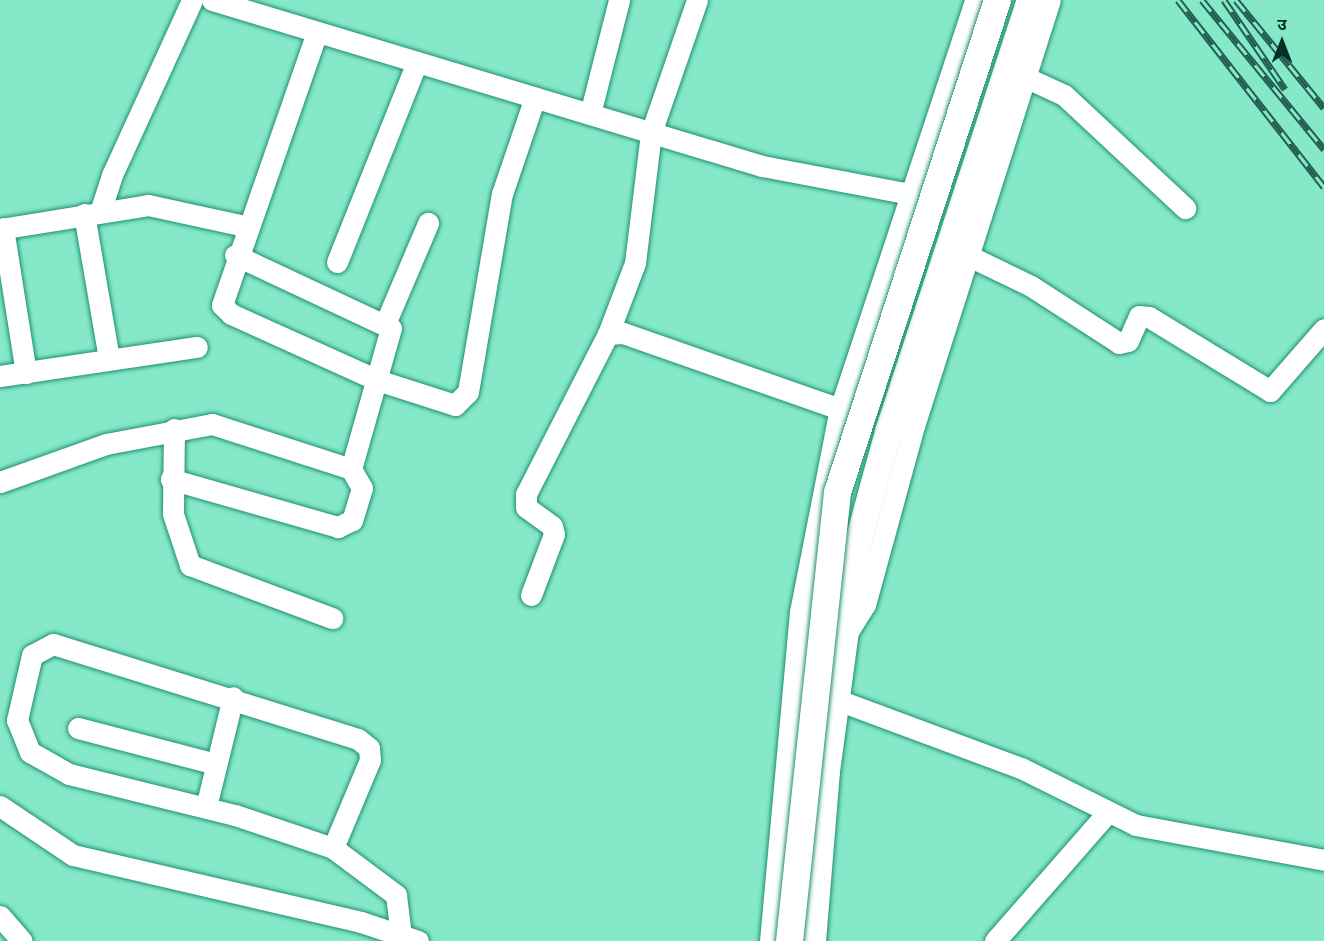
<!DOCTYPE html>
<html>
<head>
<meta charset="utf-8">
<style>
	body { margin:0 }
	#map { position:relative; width:1324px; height:941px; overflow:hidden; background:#85e9c9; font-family:"IBM Plex Sans","Noto Sans Devanagari",sans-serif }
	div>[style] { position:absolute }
	.roads { filter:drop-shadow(0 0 2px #1f8f73) drop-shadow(0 0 2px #1f8f73) }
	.minor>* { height:21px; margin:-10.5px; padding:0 10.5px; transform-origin:10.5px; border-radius:10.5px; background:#fff }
	.major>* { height:27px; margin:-13.5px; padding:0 13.5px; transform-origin:13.5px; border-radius:13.5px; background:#fff }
	.rail>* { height:7px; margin-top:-3.5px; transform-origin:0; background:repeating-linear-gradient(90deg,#85e9c9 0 14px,#225d4d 0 28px); box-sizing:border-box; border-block:2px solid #225d4d }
	.bridges { filter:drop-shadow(0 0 2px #1f8f73) drop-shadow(0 0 2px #1f8f73) }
	.major-bridge>* { height:27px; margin:-13.5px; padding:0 13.5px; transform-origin:13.5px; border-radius:13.5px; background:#fff }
	span { translate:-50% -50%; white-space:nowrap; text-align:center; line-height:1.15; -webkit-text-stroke:6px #85e9c9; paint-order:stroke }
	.north { position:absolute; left:1252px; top:12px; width:60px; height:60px; -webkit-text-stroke:4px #85e9c9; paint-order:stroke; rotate:0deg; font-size:16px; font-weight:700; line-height:24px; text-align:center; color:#033126 }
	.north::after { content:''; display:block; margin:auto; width:21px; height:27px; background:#033126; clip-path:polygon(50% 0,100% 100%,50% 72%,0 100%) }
</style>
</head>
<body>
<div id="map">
	<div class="roads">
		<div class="minor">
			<div style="left:212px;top:0;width:575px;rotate:16.79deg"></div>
			<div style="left:762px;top:166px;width:151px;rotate:10.7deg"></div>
			<div style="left:317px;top:32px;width:289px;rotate:109.2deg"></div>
			<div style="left:222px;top:305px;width:13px;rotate:45deg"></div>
			<div style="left:231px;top:314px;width:160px;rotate:24.3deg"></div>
			<div style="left:377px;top:380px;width:82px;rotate:17.8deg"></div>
			<div style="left:455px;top:405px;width:18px;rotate:-45deg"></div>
			<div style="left:468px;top:392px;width:201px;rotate:-80.3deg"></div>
			<div style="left:502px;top:194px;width:102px;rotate:-71.2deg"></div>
			<div style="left:1027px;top:78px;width:41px;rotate:24.7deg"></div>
			<div style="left:1064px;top:95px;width:166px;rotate:43deg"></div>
			<div style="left:590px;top:114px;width:118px;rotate:-75.7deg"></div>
			<div style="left:100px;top:212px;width:39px;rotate:-72deg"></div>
			<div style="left:112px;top:175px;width:192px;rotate:-65.4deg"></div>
			<div style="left:84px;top:214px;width:147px;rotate:80.2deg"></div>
			<div style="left:3px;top:228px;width:147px;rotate:81deg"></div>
			<div style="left:0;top:229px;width:150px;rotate:-9.2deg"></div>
			<div style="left:148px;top:205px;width:99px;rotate:12.2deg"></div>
			<div style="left:235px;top:255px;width:172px;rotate:25.1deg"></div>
			<div style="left:391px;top:328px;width:147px;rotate:105.8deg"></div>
			<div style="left:971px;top:257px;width:67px;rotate:25.8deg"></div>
			<div style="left:1031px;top:286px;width:105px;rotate:32.9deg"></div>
			<div style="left:1119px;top:343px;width:9px;rotate:-13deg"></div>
			<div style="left:1128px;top:341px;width:27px;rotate:-66deg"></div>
			<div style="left:1139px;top:316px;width:10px;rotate:6deg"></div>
			<div style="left:1149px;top:317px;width:142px;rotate:31.4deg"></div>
			<div style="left:1270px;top:391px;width:82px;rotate:-48.9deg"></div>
			<div style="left:337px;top:262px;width:215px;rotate:-68.2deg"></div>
			<div style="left:385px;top:324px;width:110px;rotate:-66.9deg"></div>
			<div style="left:608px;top:334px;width:76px;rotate:-69.2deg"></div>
			<div style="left:635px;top:263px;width:131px;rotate:-83deg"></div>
			<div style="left:651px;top:133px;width:141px;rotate:-70.9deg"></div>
			<div style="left:0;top:376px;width:199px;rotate:-8.4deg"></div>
			<div style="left:174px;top:429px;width:85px;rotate:90.7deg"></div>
			<div style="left:173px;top:514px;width:54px;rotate:71.6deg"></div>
			<div style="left:190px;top:565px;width:152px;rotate:20.5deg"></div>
			<div style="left:0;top:482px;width:113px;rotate:-19.7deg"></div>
			<div style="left:106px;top:444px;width:108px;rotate:-10.7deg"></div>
			<div style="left:212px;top:424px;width:146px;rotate:17.9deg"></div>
			<div style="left:351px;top:469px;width:22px;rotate:60deg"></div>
			<div style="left:362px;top:488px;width:34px;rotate:107deg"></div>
			<div style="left:352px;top:520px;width:16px;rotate:153deg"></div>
			<div style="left:338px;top:527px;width:174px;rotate:-164deg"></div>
			<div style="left:531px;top:595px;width:65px;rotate:-69.3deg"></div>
			<div style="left:554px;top:534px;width:8px;rotate:-104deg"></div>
			<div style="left:552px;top:526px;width:32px;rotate:-144deg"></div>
			<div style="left:526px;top:507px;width:13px;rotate:-90deg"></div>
			<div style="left:526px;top:494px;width:180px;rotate:-62.9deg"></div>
			<div style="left:608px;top:334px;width:15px;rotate:-4deg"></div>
			<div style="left:623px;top:333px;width:230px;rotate:19.3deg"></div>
			<div style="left:844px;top:638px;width:39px;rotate:-58deg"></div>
			<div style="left:865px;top:605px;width:186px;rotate:-74.7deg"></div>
			<div style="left:914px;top:426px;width:447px;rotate:-72.3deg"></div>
			<div style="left:835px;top:699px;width:198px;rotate:20.4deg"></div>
			<div style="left:1021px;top:768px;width:128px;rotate:26.4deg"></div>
			<div style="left:1136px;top:825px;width:191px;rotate:10.5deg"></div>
			<div style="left:78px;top:728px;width:143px;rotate:14.6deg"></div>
			<div style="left:0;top:806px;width:88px;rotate:33.9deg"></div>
			<div style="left:73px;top:855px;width:296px;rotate:13.1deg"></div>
			<div style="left:361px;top:922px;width:60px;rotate:18.4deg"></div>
			<div style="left:206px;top:807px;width:113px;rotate:-76.2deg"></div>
			<div style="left:333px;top:848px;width:95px;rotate:-67.2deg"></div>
			<div style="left:370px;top:760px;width:12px;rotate:-95deg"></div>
			<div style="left:369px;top:748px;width:14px;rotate:-141deg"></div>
			<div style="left:358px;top:739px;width:319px;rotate:-162.7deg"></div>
			<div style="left:53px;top:644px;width:24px;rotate:152deg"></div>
			<div style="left:32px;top:655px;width:67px;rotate:103deg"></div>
			<div style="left:17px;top:720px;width:35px;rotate:68deg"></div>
			<div style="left:30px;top:752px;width:45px;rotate:29.4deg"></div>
			<div style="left:69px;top:774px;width:171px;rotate:13.9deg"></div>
			<div style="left:235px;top:815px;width:103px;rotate:18.6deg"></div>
			<div style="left:333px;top:848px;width:79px;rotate:36.7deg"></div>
			<div style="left:396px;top:895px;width:39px;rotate:83deg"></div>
			<div style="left:0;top:916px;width:33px;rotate:49deg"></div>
			<div style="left:770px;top:941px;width:330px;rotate:-84.8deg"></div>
			<div style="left:800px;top:612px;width:207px;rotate:-78.9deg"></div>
			<div style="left:840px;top:409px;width:431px;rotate:-71.7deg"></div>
			<div style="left:995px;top:941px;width:171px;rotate:-48.8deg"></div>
		</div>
		<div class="major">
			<div style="left:812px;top:941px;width:171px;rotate:-85.3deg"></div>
			<div style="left:826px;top:771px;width:225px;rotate:-82.3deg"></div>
			<div style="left:856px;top:548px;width:121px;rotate:-74.7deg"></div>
			<div style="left:888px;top:431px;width:454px;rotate:-71.8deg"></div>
		</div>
	</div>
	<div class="rail">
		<div style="left:1178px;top:0;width:237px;rotate:52deg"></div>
		<div style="left:1202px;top:0;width:193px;rotate:50.7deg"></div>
		<div style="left:1224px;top:0;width:108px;rotate:55.6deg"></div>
		<div style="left:1236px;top:0;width:139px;rotate:50.8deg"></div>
	</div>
	<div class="bridges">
		<div class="major-bridge">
			<div style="left:789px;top:941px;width:452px;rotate:-83.9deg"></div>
			<div style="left:837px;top:492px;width:517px;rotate:-71.99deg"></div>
		</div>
	</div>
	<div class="north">उ</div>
</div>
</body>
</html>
